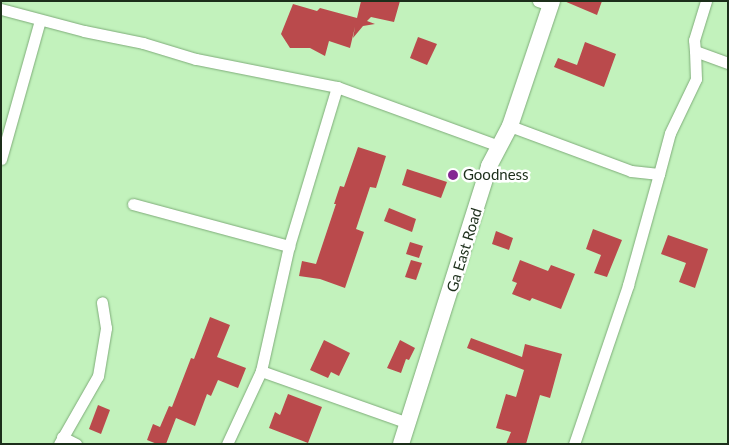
<!DOCTYPE html>
<style>
body{margin:0}
#map{position:relative;width:729px;height:445px;overflow:hidden;background:#c2f2bc;font-family:Lato,sans-serif}
div>[style]{position:absolute}
[style*='--x']{left:calc(var(--x)*1px);top:calc(var(--y)*1px);width:calc(var(--w)*1px);rotate:calc(var(--a)*1deg)}
.building>*{inset:0;background:#ba4a4c}
.roads{filter:drop-shadow(0 0 1px #7eac79) drop-shadow(0 0 1px #7eac79)}
.street>*{height:11px;margin:-5.5px;padding:0 5.5px;transform-origin:5.5px;border-radius:5.5px;background:#fff}
.secondary>*{height:16px;margin:-8px;padding:0 8px;transform-origin:8px;border-radius:8px;background:#fff}
.dots>*{width:14px;height:14px;translate:-50% -50%;box-sizing:border-box;border:2px solid #fff;border-radius:50%}
span{translate:-50% -50%;white-space:nowrap;text-align:center;line-height:1.15;-webkit-text-stroke:5px #fff;paint-order:stroke}
.poi-label{font-size:15px;color:#1c2e1a}
.left{translate:0 -50%;text-align:left}
.street-label{font-size:15px;color:#1c2e1a}
.frame{position:absolute;inset:0;border:2px solid #1c2e1a;pointer-events:none}
</style>
<div id="map">
<div class="building">
<div style="clip-path:polygon(361px 1px,400px 1px,394px 22px,371px 17px,367px 21px,375px 24px,363px 26px,353px 38px,355px 27px,350px 48px,329px 41px,325px 56px,310px 48px,290px 48px,281px 34px,293px 4px,317px 11px,320px 8px,357px 18px)"></div>
<div style="clip-path:polygon(564px 1px,602px 1px,597px 15px)"></div>
<div style="clip-path:polygon(418px 37px,437px 44px,427px 65px,410px 58px)"></div>
<div style="clip-path:polygon(585px 42px,616px 54px,604px 87px,554px 67px,558px 58px,577px 65px)"></div>
<div style="clip-path:polygon(358px 147px,386px 156px,376px 188px,370px 187px,356px 229px,364px 232px,345px 288px,320px 279px,299px 276px,302px 261px,316px 264px,336px 204px,334px 204px,340px 186px,344px 187px)"></div>
<div style="clip-path:polygon(407px 169px,447px 182px,441px 198px,402px 185px)"></div>
<div style="clip-path:polygon(389px 208px,416px 219px,412px 232px,384px 221px)"></div>
<div style="clip-path:polygon(593px 229px,622px 240px,607px 277px,594px 273px,601px 255px,586px 249px)"></div>
<div style="clip-path:polygon(496px 231px,513px 238px,509px 250px,492px 244px)"></div>
<div style="clip-path:polygon(668px 235px,708px 249px,695px 288px,679px 282px,686px 263px,661px 254px)"></div>
<div style="clip-path:polygon(410px 242px,423px 246px,419px 258px,406px 254px)"></div>
<div style="clip-path:polygon(411px 260px,422px 263px,416px 280px,405px 277px)"></div>
<div style="clip-path:polygon(520px 260px,548px 271px,551px 265px,575px 274px,561px 309px,532px 298px,530px 301px,512px 294px,517px 283px,512px 281px)"></div>
<div style="clip-path:polygon(210px 317px,230px 325px,217px 357px,246px 368px,238px 388px,218px 380px,211px 396px,207px 394px,195px 426px,176px 418px,166px 444px,157px 444px,147px 440px,153px 424px,160px 427px,169px 406px,172px 407px,191px 358px,194px 359px)"></div>
<div style="clip-path:polygon(471px 338px,522px 357px,525px 344px,562px 354px,550px 398px,540px 395px,526px 444px,506px 444px,511px 432px,496px 428px,506px 394px,516px 397px,524px 370px,467px 348px)"></div>
<div style="clip-path:polygon(324px 340px,350px 353px,339px 376px,331px 372px,328px 378px,310px 370px)"></div>
<div style="clip-path:polygon(400px 340px,415px 348px,409px 360px,406px 359px,401px 373px,387px 368px)"></div>
<div style="clip-path:polygon(288px 394px,322px 407px,308px 443px,269px 428px,275px 412px,280px 415px)"></div>
<div style="clip-path:polygon(98px 405px,110px 410px,101px 434px,89px 429px)"></div>
</div>
<div class="roads">
<div class="street">
<div style="--x:538;--y:1;--w:13;--a:18"></div>
<div style="--x:1;--y:9;--w:86;--a:14.8"></div>
<div style="--x:84;--y:31;--w:60;--a:11.5"></div>
<div style="--x:143;--y:43;--w:55;--a:16.8"></div>
<div style="--x:196;--y:59;--w:144;--a:11.2"></div>
<div style="--x:337;--y:87;--w:172;--a:20"></div>
<div style="--x:695;--y:51;--w:11;--a:-95"></div>
<div style="--x:694;--y:40;--w:41;--a:-72.9"></div>
<div style="--x:510;--y:126;--w:129;--a:20.4"></div>
<div style="--x:631;--y:171;--w:28;--a:6"></div>
<div style="--x:659;--y:174;--w:42;--a:-75"></div>
<div style="--x:670;--y:133;--w:60;--a:-64.3"></div>
<div style="--x:696;--y:79;--w:28;--a:-92"></div>
<div style="--x:695;--y:51;--w:35;--a:20"></div>
<div style="--x:1;--y:159;--w:144;--a:-74.3"></div>
<div style="--x:133;--y:204;--w:162;--a:15.1"></div>
<div style="--x:261;--y:371;--w:128;--a:-77.4"></div>
<div style="--x:289;--y:246;--w:166;--a:-73.2"></div>
<div style="--x:62;--y:437;--w:16;--a:27"></div>
<div style="--x:59;--y:444;--w:78;--a:-60.2"></div>
<div style="--x:98;--y:376;--w:49;--a:-80.5"></div>
<div style="--x:106;--y:328;--w:26;--a:-99"></div>
<div style="--x:227;--y:444;--w:81;--a:-65"></div>
<div style="--x:261;--y:371;--w:156;--a:19.5"></div>
<div style="--x:574;--y:444;--w:168;--a:-71.2"></div>
<div style="--x:628;--y:285;--w:115;--a:-74.4"></div>
</div>
<div class="secondary">
<div style="--x:401;--y:444;--w:292;--a:-72.4"></div>
<div style="--x:489;--y:166;--w:45;--a:-62.3"></div>
<div style="--x:510;--y:126;--w:132;--a:-71.4"></div>
</div>
</div>
<div class="dots">
<div style="left:453px;top:175px;background:#842792"></div>
</div>
<div class="poi-label">
<span class="left" style="left:463px;top:175px">Goodness</span>
</div>
<div class="street-label">
<span style="left:464px;top:250px;rotate:-73deg">Ga East Road</span>
</div>
<div class="frame"></div>
</div>
